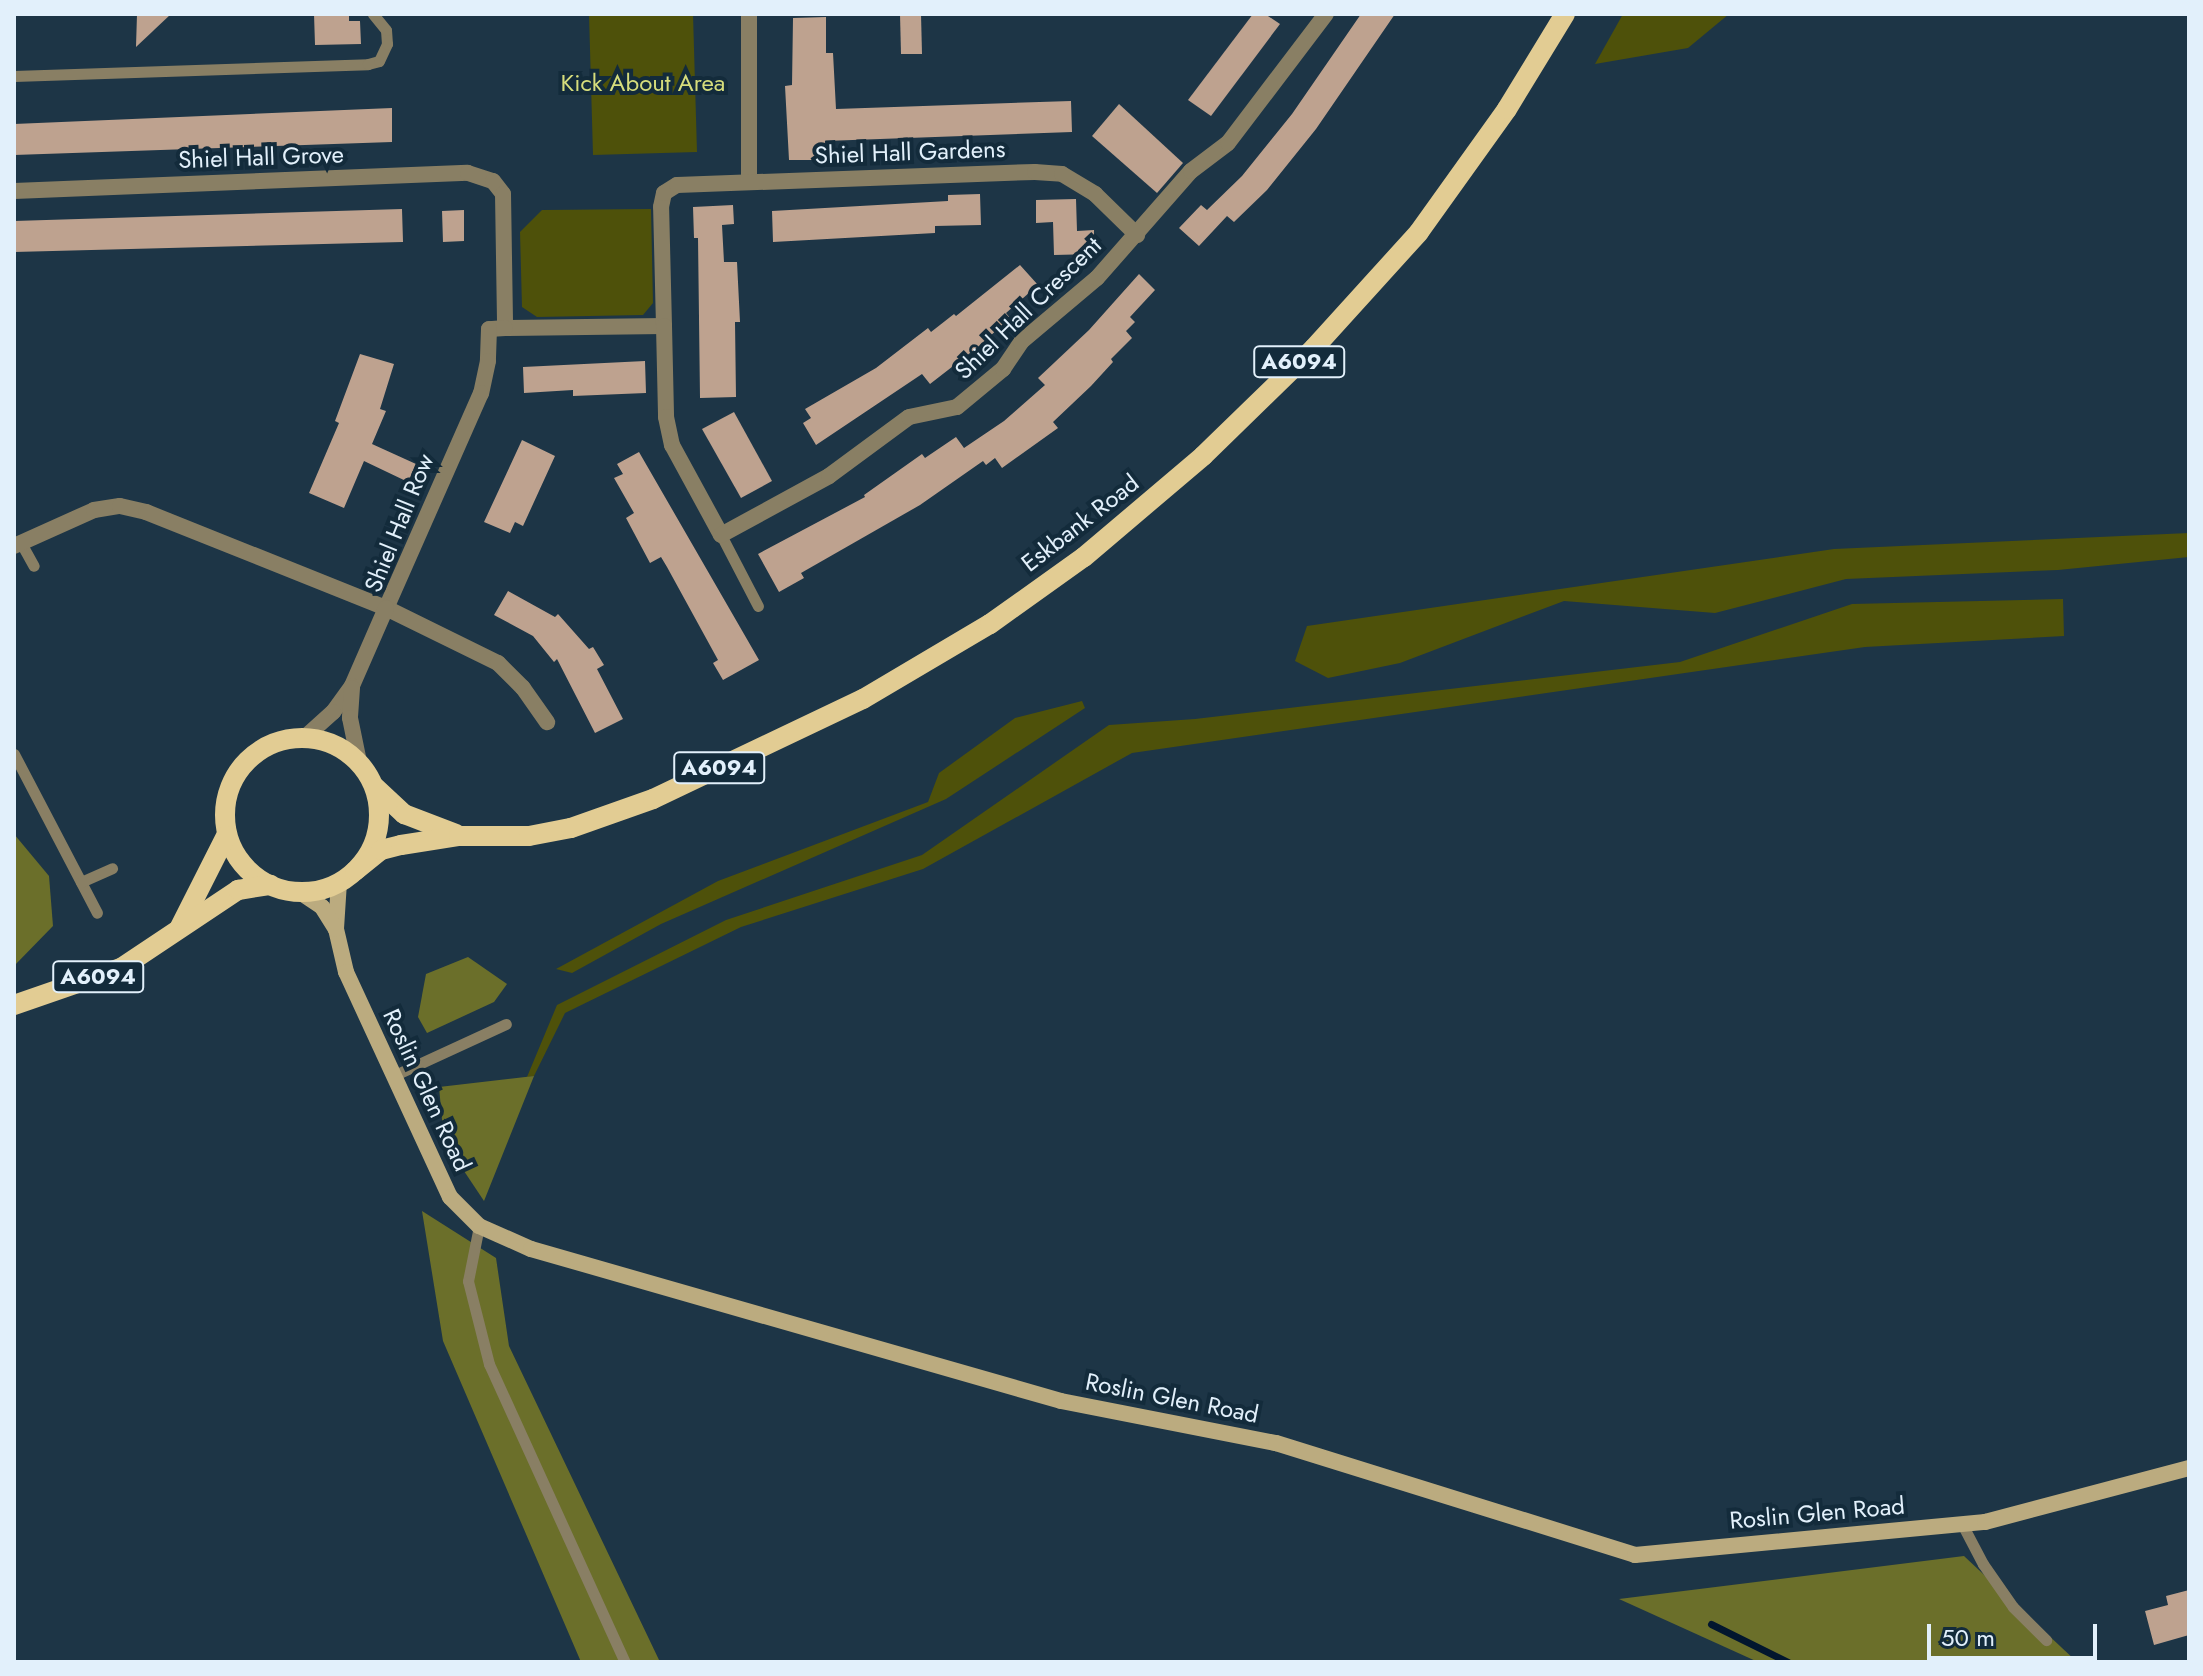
<!DOCTYPE html>
<style>
body{margin:0}
#map{position:relative;width:2203px;height:1676px;overflow:hidden;background:#1d3546;font-family:Jost,sans-serif}
div>[style]{position:absolute}
[style*='--x']{left:calc(var(--x)*1px);top:calc(var(--y)*1px);width:calc(var(--w)*1px);rotate:calc(var(--a)*1deg)}
.green>*{inset:0;background:#4e510a}
.forest>*{inset:0;background:#6b6f2a}
.stream>*{height:7px;margin:-3.5px;padding:0 3.5px;transform-origin:3.5px;border-radius:3.5px;background:#02162e}
.building>*{inset:0;background:#bea28f}
.service>*{height:11px;margin:-5.5px;padding:0 5.5px;transform-origin:5.5px;border-radius:5.5px;background:#897f64}
.minor>*{height:16px;margin:-8px;padding:0 8px;transform-origin:8px;border-radius:8px;background:#897f64}
.tertiary>*{height:16px;margin:-8px;padding:0 8px;transform-origin:8px;border-radius:8px;background:#897f64}
.secondary>*{height:16px;margin:-8px;padding:0 8px;transform-origin:8px;border-radius:8px;background:#bbab7f}
.primary>*{height:20px;margin:-10px;padding:0 10px;transform-origin:10px;border-radius:10px;background:#e2cc93}
.primary>.ring{margin:-10px;padding:0;box-sizing:content-box;background:none;border:20px solid #e2cc93;border-radius:50%}
span{translate:-50% -50%;white-space:nowrap;text-align:center;line-height:1.15;-webkit-text-stroke:8px #132b3b;paint-order:stroke}
.shield-label span{padding:2px 6px;background:#132b3b;border:2px solid;border-radius:6px;-webkit-text-stroke-width:0}
.shield-label{font-size:22px;color:#e2f0fb;font-weight:700}
.park-label{font-size:24px;color:#d6dd7c}
.street-label{font-size:24px;color:#e2f0fb}
.frame{position:absolute;inset:0;border:16px solid #e2f0fb;pointer-events:none}
.scale{position:absolute;left:1927px;top:1624px;width:170px;height:36px;box-sizing:border-box;border:4px solid #e2f0fb;border-top:0;padding-left:10px;font-size:24px;line-height:28px;white-space:nowrap;color:#e2f0fb;-webkit-text-stroke:6px #132b3b;paint-order:stroke}
</style>
<div id="map">
<div class="green">
<div style="clip-path:polygon(589px 14px,693px 14px,697px 152px,593px 155px)"></div>
<div style="clip-path:polygon(1623px 14px,1729px 14px,1688px 48px,1595px 64px)"></div>
<div style="clip-path:polygon(651px 209px,653px 303px,643px 315px,537px 317px,522px 307px,520px 232px,542px 210px)"></div>
<div style="clip-path:polygon(2189px 533px,2189px 557px,2058px 570px,1846px 579px,1715px 613px,1564px 601px,1400px 663px,1328px 678px,1295px 661px,1307px 626px,1834px 549px)"></div>
<div style="clip-path:polygon(2063px 599px,2064px 636px,1865px 647px,1132px 753px,923px 869px,741px 927px,565px 1013px,534px 1076px,527px 1077px,557px 1005px,726px 920px,922px 855px,1109px 725px,1195px 719px,1680px 662px,1852px 604px)"></div>
<div style="clip-path:polygon(1082px 701px,1085px 708px,946px 799px,661px 924px,572px 973px,556px 969px,718px 881px,928px 802px,939px 773px,1015px 718px)"></div>
</div>
<div class="forest">
<div style="clip-path:polygon(14px 834px,49px 876px,53px 926px,14px 966px)"></div>
<div style="clip-path:polygon(468px 957px,507px 984px,494px 1002px,427px 1033px,418px 1017px,426px 974px)"></div>
<div style="clip-path:polygon(534px 1076px,484px 1201px,444px 1141px,439px 1087px)"></div>
<div style="clip-path:polygon(422px 1211px,496px 1258px,509px 1346px,660px 1662px,581px 1662px,443px 1341px)"></div>
<div style="clip-path:polygon(1964px 1556px,2077px 1662px,1758px 1662px,1619px 1599px)"></div>
</div>
<div class="stream">
<div style="--x:1711;--y:1624;--w:86;--a:26.3"></div>
</div>
<div class="building">
<div style="clip-path:polygon(137px 14px,171px 14px,136px 47px)"></div>
<div style="clip-path:polygon(314px 14px,349px 14px,349px 21px,360px 21px,361px 44px,315px 45px)"></div>
<div style="clip-path:polygon(900px 14px,921px 14px,922px 54px,901px 54px)"></div>
<div style="clip-path:polygon(1253px 14px,1265px 14px,1280px 24px,1211px 116px,1188px 100px)"></div>
<div style="clip-path:polygon(1361px 14px,1395px 14px,1316px 129px,1267px 190px,1234px 222px,1227px 216px,1199px 246px,1179px 228px,1201px 205px,1207px 210px,1242px 176px,1292px 114px)"></div>
<div style="clip-path:polygon(826px 17px,826px 53px,833px 53px,836px 109px,1071px 101px,1072px 132px,825px 141px,826px 160px,789px 160px,785px 86px,792px 85px,793px 18px)"></div>
<div style="clip-path:polygon(1119px 104px,1183px 163px,1157px 193px,1092px 136px)"></div>
<div style="clip-path:polygon(392px 108px,392px 142px,14px 155px,14px 124px)"></div>
<div style="clip-path:polygon(980px 194px,981px 225px,935px 226px,935px 233px,773px 242px,772px 211px,948px 201px,948px 195px)"></div>
<div style="clip-path:polygon(1076px 199px,1077px 231px,1094px 230px,1094px 254px,1054px 255px,1053px 222px,1036px 223px,1036px 200px)"></div>
<div style="clip-path:polygon(733px 205px,734px 224px,722px 225px,724px 262px,737px 262px,740px 322px,735px 322px,736px 397px,700px 398px,698px 238px,694px 238px,693px 207px)"></div>
<div style="clip-path:polygon(402px 209px,403px 242px,14px 252px,14px 221px)"></div>
<div style="clip-path:polygon(464px 210px,464px 241px,443px 242px,442px 211px)"></div>
<div style="clip-path:polygon(1020px 265px,1038px 285px,1006px 313px,1010px 318px,979px 346px,930px 384px,922px 374px,816px 445px,803px 423px,811px 418px,805px 409px,876px 368px,928px 328px,931px 332px,954px 314px,956px 316px)"></div>
<div style="clip-path:polygon(1139px 274px,1155px 290px,1130px 317px,1135px 322px,1126px 331px,1132px 338px,1111px 359px,1113px 362px,1091px 386px,1053px 422px,1058px 428px,1002px 468px,995px 458px,986px 465px,983px 461px,920px 505px,801px 573px,804px 578px,779px 592px,758px 554px,865px 497px,864px 495px,922px 454px,925px 458px,956px 437px,964px 448px,1004px 421px,1045px 385px,1038px 378px,1089px 330px)"></div>
<div style="clip-path:polygon(360px 354px,394px 364px,380px 409px,386px 411px,372px 444px,416px 464px,408px 482px,364px 461px,344px 508px,309px 493px,339px 423px,335px 421px)"></div>
<div style="clip-path:polygon(645px 361px,646px 393px,573px 396px,573px 390px,524px 393px,523px 367px)"></div>
<div style="clip-path:polygon(734px 412px,772px 481px,741px 498px,702px 429px)"></div>
<div style="clip-path:polygon(522px 440px,555px 456px,523px 526px,515px 522px,510px 533px,484px 522px)"></div>
<div style="clip-path:polygon(639px 452px,759px 660px,723px 680px,713px 663px,718px 660px,667px 567px,661px 557px,650px 563px,626px 518px,634px 513px,614px 478px,623px 474px,617px 464px)"></div>
<div style="clip-path:polygon(508px 591px,555px 617px,558px 614px,589px 649px,593px 647px,604px 665px,597px 669px,623px 719px,595px 733px,557px 659px,554px 662px,533px 636px,494px 615px)"></div>
<div style="clip-path:polygon(2189px 1590px,2189px 1635px,2154px 1645px,2145px 1611px,2168px 1605px,2166px 1596px)"></div>
</div>
<div class="service">
<div style="--x:14;--y:76;--w:354;--a:-1.9"></div>
<div style="--x:368;--y:64;--w:11;--a:-15"></div>
<div style="--x:379;--y:61;--w:19;--a:-65"></div>
<div style="--x:387;--y:44;--w:14;--a:-94"></div>
<div style="--x:386;--y:30;--w:21;--a:-129"></div>
<div style="--x:721;--y:535;--w:80;--a:62.5"></div>
<div style="--x:21;--y:543;--w:26;--a:61"></div>
<div style="--x:14;--y:754;--w:179;--a:62.4"></div>
<div style="--x:81;--y:882;--w:34;--a:-24"></div>
<div style="--x:395;--y:1075;--w:122;--a:-24.7"></div>
<div style="--x:479;--y:1226;--w:56;--a:101.3"></div>
<div style="--x:468;--y:1281;--w:86;--a:75.8"></div>
<div style="--x:489;--y:1364;--w:328;--a:65.5"></div>
<div style="--x:1962;--y:1524;--w:45;--a:62.3"></div>
<div style="--x:1983;--y:1564;--w:52;--a:55.1"></div>
<div style="--x:2013;--y:1607;--w:47;--a:45"></div>
</div>
<div class="minor">
<div style="--x:749;--y:14;--w:168;--a:90"></div>
<div style="--x:14;--y:191;--w:454;--a:-2.3"></div>
<div style="--x:468;--y:173;--w:26;--a:18"></div>
<div style="--x:493;--y:181;--w:16;--a:52"></div>
<div style="--x:503;--y:194;--w:134;--a:89.1"></div>
<div style="--x:505;--y:328;--w:159;--a:-0.7"></div>
<div style="--x:664;--y:326;--w:119;--a:-91.4"></div>
<div style="--x:661;--y:207;--w:14;--a:-78"></div>
<div style="--x:664;--y:193;--w:15;--a:-32"></div>
<div style="--x:677;--y:185;--w:358;--a:-2.1"></div>
<div style="--x:1035;--y:172;--w:27;--a:4"></div>
<div style="--x:1062;--y:174;--w:39;--a:31"></div>
<div style="--x:1095;--y:194;--w:59;--a:44.3"></div>
<div style="--x:664;--y:326;--w:91;--a:88.7"></div>
<div style="--x:666;--y:417;--w:29;--a:78"></div>
<div style="--x:672;--y:445;--w:102;--a:61.4"></div>
<div style="--x:721;--y:535;--w:123;--a:-28.6"></div>
<div style="--x:829;--y:476;--w:99;--a:-36.4"></div>
<div style="--x:909;--y:417;--w:49;--a:-11.8"></div>
<div style="--x:957;--y:407;--w:60;--a:-39.6"></div>
<div style="--x:1003;--y:369;--w:32;--a:-56"></div>
<div style="--x:1021;--y:342;--w:99;--a:-40.1"></div>
<div style="--x:1097;--y:278;--w:142;--a:-48.7"></div>
<div style="--x:1191;--y:171;--w:46;--a:-37.1"></div>
<div style="--x:1228;--y:143;--w:162;--a:-52.8"></div>
<div style="--x:505;--y:328;--w:16;--a:176"></div>
<div style="--x:489;--y:329;--w:32;--a:92"></div>
<div style="--x:488;--y:361;--w:33;--a:102"></div>
<div style="--x:481;--y:393;--w:235;--a:113.8"></div>
<div style="--x:386;--y:608;--w:125;--a:26.2"></div>
<div style="--x:498;--y:663;--w:35;--a:45"></div>
<div style="--x:523;--y:688;--w:42;--a:54.8"></div>
</div>
<div class="tertiary">
<div style="--x:14;--y:546;--w:88;--a:-24.2"></div>
<div style="--x:94;--y:510;--w:26;--a:-9"></div>
<div style="--x:120;--y:506;--w:27;--a:13"></div>
<div style="--x:146;--y:512;--w:258;--a:21.8"></div>
<div style="--x:386;--y:608;--w:85;--a:113.6"></div>
<div style="--x:352;--y:686;--w:32;--a:126"></div>
<div style="--x:333;--y:712;--w:38;--a:138"></div>
<div style="--x:352;--y:688;--w:30;--a:94"></div>
<div style="--x:350;--y:718;--w:45;--a:78.4"></div>
</div>
<div class="secondary">
<div style="--x:339;--y:882;--w:47;--a:93.7"></div>
<div style="--x:336;--y:929;--w:44;--a:76.9"></div>
<div style="--x:346;--y:972;--w:248;--a:65.2"></div>
<div style="--x:450;--y:1197;--w:41;--a:45"></div>
<div style="--x:479;--y:1226;--w:57;--a:23.9"></div>
<div style="--x:531;--y:1249;--w:551;--a:16"></div>
<div style="--x:1061;--y:1401;--w:219;--a:11.1"></div>
<div style="--x:1276;--y:1443;--w:376;--a:17.3"></div>
<div style="--x:1635;--y:1555;--w:352;--a:-5.4"></div>
<div style="--x:1985;--y:1522;--w:211;--a:-14.8"></div>
<div style="--x:300;--y:892;--w:27;--a:34"></div>
<div style="--x:322;--y:907;--w:26;--a:58"></div>
</div>
<div class="primary">
<div class="ring" style="left:225px;top:738px;width:134px;height:134px"></div>
<div style="--x:375;--y:787;--w:40;--a:43"></div>
<div style="--x:404;--y:814;--w:56;--a:21"></div>
<div style="--x:355;--y:871;--w:33;--a:-39"></div>
<div style="--x:381;--y:850;--w:21;--a:-14"></div>
<div style="--x:401;--y:845;--w:59;--a:-8.8"></div>
<div style="--x:459;--y:836;--w:70;--a:0"></div>
<div style="--x:529;--y:836;--w:43;--a:-10.8"></div>
<div style="--x:571;--y:828;--w:87;--a:-19.5"></div>
<div style="--x:653;--y:799;--w:233;--a:-25.5"></div>
<div style="--x:863;--y:699;--w:147;--a:-30.6"></div>
<div style="--x:990;--y:624;--w:115;--a:-35.5"></div>
<div style="--x:1084;--y:557;--w:156;--a:-40.3"></div>
<div style="--x:1203;--y:456;--w:155;--a:-44.2"></div>
<div style="--x:1314;--y:348;--w:156;--a:-47.8"></div>
<div style="--x:1419;--y:232;--w:151;--a:-54.4"></div>
<div style="--x:1507;--y:109;--w:111;--a:-58.6"></div>
<div style="--x:180;--y:927;--w:102;--a:-63.2"></div>
<div style="--x:14;--y:1005;--w:113;--a:-19.1"></div>
<div style="--x:121;--y:968;--w:141;--a:-33.7"></div>
<div style="--x:238;--y:890;--w:33;--a:-9"></div>
</div>
<div class="shield-label">
<span style="left:1299px;top:362px">A6094</span>
<span style="left:719px;top:768px">A6094</span>
<span style="left:98px;top:977px">A6094</span>
</div>
<div class="park-label">
<span style="left:643px;top:83px">Kick About Area</span>
</div>
<div class="street-label">
<span style="left:910px;top:152px;rotate:-2deg">Shiel Hall Gardens</span>
<span style="left:261px;top:157px;rotate:-2deg">Shiel Hall Grove</span>
<span style="left:1028px;top:308px;rotate:-44deg">Shiel Hall Crescent</span>
<span style="left:399px;top:523px;rotate:-68deg">Shiel Hall Row</span>
<span style="left:1080px;top:523px;rotate:-38deg">Eskbank Road</span>
<span style="left:427px;top:1090px;rotate:65deg">Roslin Glen Road</span>
<span style="left:1172px;top:1398px;rotate:11deg">Roslin Glen Road</span>
<span style="left:1817px;top:1513px;rotate:-5deg">Roslin Glen Road</span>
</div>
<div class="frame"></div>
<div class="scale">50 m</div>
</div>
